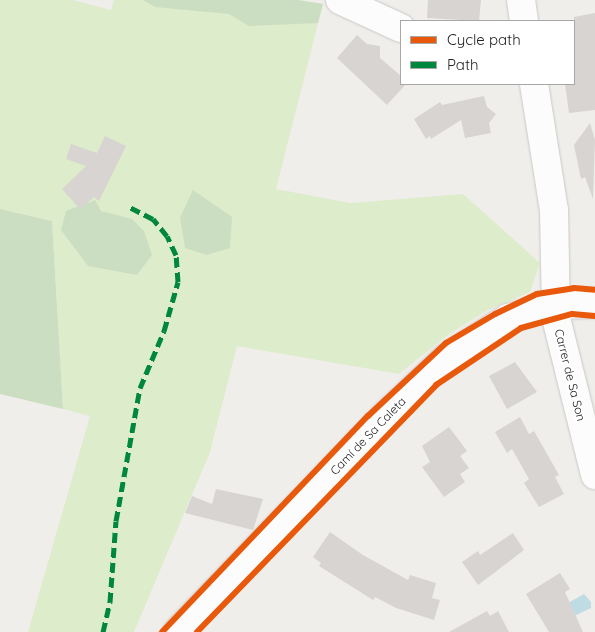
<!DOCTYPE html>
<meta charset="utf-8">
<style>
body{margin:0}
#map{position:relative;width:595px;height:632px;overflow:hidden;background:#f0eeeb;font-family:Quicksand,sans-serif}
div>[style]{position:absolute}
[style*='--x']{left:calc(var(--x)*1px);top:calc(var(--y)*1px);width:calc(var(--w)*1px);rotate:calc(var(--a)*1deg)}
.grass>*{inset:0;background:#ddeccb}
.forest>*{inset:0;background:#cbdec1}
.water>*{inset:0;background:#bfdbe3}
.building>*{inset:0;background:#d7d4d2}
.roads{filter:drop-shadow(0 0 1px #c9c8c7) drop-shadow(0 0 1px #c9c8c7)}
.minor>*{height:28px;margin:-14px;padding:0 14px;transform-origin:14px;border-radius:14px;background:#fdfcfc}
.quiet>*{height:5px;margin-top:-2.5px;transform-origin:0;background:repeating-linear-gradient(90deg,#00873e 0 10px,transparent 0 15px)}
.cycleway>*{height:6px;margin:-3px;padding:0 3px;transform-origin:3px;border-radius:3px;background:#e8590c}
span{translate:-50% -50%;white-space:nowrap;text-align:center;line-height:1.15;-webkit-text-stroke:4.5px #fff;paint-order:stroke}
.street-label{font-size:12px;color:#222}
.legend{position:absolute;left:400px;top:20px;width:175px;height:65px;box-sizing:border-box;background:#fff;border:1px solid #a7a7a7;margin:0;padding:6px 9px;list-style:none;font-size:15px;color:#222}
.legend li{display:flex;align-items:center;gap:10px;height:25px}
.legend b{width:25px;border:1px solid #a7a7a7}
</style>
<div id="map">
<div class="grass">
<div style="clip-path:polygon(0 0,73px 0,111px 10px,114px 0,298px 0,323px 4px,276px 189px,351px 203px,463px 194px,540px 263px,530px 292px,488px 310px,449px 334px,399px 374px,237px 346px,210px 452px,134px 632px,28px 632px,90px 416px,63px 409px,52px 221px,0 209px)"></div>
</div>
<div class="forest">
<div style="clip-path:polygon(143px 0,298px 0,323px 4px,318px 23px,249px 26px,229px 14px,155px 7px)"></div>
<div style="clip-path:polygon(193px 190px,232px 217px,230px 248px,207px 255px,185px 248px,180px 218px)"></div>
<div style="clip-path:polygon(95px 200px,101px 211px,132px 219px,144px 231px,152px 255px,137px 275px,88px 266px,61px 230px,66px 211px)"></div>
<div style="clip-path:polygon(0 209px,52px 221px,63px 409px,0 394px)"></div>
</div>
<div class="water">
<div style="clip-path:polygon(584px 594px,591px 602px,591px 608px,572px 617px,566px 604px)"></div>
</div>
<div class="building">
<div style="clip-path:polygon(428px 0,481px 0,479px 21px,427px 18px)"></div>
<div style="clip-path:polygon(595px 13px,595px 110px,569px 113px,565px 84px,574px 84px,574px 17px)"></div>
<div style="clip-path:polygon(357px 35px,367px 44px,380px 46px,380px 58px,401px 76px,401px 84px,406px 84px,387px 105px,337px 58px)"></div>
<div style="clip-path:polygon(484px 96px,487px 107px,496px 114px,489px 123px,491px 133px,465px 138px,461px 120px,431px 139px,430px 136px,426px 139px,414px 119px,440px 102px,442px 105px)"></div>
<div style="clip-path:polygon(590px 123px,595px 140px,593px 199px,585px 177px,581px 179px,574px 145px)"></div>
<div style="clip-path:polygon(105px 136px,126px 146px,99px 201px,94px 197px,80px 209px,62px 189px,86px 166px,66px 159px,71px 144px,97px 153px)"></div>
<div style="clip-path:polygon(515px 362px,537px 392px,507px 409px,489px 376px)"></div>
<div style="clip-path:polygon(520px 417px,529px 434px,534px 431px,559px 475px,555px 477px,564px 494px,539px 507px,524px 483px,529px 479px,512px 449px,507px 453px,495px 432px)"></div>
<div style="clip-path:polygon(449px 427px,467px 451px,460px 456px,469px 468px,460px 474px,465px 482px,444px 497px,422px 467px,430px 462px,422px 446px)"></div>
<div style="clip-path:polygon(216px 489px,263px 499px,253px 530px,185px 513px,192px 496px,212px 504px)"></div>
<div style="clip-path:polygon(330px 532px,363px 555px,408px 580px,410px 575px,436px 583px,432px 598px,440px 600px,434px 620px,396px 608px,375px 597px,373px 600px,319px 566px,321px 563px,313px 557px)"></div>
<div style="clip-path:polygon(513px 533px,524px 550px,478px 585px,462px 562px,478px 551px,480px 555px)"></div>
<div style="clip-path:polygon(560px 573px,570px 589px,565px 592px,583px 632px,549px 632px,526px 594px)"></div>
<div style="clip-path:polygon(487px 611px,490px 616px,498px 611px,509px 632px,449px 632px)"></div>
</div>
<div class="roads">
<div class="minor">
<div style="--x:340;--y:0;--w:67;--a:24.7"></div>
<div style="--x:521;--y:0;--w:21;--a:82"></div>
<div style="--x:534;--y:84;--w:128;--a:81"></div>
<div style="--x:554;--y:210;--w:108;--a:88.9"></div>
<div style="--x:556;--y:318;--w:162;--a:76"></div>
<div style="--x:177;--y:632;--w:296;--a:-46.1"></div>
<div style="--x:382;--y:419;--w:88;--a:-43.6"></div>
<div style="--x:446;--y:358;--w:74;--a:-32.8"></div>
<div style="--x:508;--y:318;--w:49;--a:-15.5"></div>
<div style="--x:555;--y:305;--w:40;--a:-1.4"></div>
</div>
</div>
<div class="quiet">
<div style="--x:103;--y:632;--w:31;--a:-77"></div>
<div style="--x:110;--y:602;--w:81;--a:-85.8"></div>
<div style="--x:116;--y:521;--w:135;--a:-79.8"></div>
<div style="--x:140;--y:388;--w:62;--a:-67.2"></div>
<div style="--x:164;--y:331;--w:51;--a:-74.1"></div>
<div style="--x:178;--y:282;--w:27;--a:-94"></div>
<div style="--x:176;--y:255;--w:21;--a:-115"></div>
<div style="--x:167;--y:236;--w:22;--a:-129"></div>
<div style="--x:153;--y:219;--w:28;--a:-153"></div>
</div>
<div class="cycleway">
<div style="--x:162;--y:632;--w:298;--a:-46.4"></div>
<div style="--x:368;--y:416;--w:107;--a:-43.1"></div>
<div style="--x:446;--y:343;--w:57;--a:-30.6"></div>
<div style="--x:495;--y:314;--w:47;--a:-25.5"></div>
<div style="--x:537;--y:294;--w:37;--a:-9"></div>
<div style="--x:574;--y:288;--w:21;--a:5"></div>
<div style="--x:197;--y:632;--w:344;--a:-45.9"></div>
<div style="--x:436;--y:385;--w:102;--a:-33.8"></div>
<div style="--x:521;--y:328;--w:53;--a:-15.4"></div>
<div style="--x:572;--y:314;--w:23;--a:5"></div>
</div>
<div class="street-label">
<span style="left:570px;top:375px;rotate:76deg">Carrer de Sa Son</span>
<span style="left:368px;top:436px;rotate:-46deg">Camí de Sa Caleta</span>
</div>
<ul class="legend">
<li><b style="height:6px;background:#e8590c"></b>Cycle path</li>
<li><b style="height:6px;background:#00873e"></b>Path</li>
</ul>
</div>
